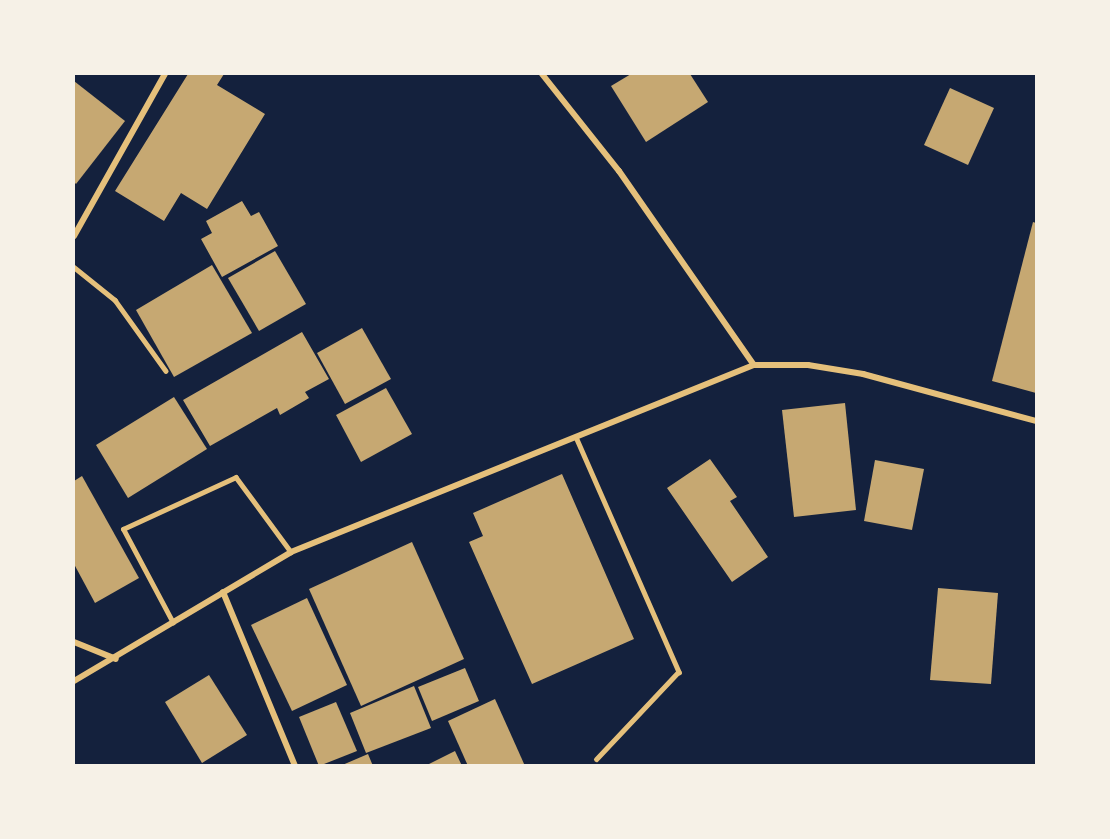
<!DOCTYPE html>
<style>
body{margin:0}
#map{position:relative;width:1110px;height:839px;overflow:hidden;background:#14213d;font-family:"DM Sans",sans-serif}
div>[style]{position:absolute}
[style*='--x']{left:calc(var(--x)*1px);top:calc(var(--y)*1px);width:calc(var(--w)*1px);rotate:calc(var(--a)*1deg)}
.building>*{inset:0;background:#c6a872}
.service>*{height:4.5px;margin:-2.25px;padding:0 2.25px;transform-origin:2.25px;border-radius:2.25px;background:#e5c07b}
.minor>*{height:6px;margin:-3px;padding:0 3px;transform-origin:3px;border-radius:3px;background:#e5c07b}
span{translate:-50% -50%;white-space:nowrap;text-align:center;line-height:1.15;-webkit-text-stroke:4.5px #f6f1e7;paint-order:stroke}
.frame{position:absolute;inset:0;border:75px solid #f6f1e7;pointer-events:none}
</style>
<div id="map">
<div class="building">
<div style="clip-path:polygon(188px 74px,224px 74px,217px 85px,265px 114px,207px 209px,181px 193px,164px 221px,115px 191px)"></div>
<div style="clip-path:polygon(631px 74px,690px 74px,708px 102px,646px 142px,611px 86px)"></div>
<div style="clip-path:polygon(74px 81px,125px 121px,76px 184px,74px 182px)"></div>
<div style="clip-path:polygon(950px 88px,994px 108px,968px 165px,924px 145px)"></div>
<div style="clip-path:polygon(242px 201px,251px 216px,259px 212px,278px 246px,222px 277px,201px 239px,212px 233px,206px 221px)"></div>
<div style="clip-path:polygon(1033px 222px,1036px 223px,1036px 393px,992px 381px)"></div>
<div style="clip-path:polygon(275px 251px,306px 304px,259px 331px,228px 278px)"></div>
<div style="clip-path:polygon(212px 265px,252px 333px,174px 377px,136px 310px)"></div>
<div style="clip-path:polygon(362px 328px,391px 379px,345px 404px,317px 353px)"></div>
<div style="clip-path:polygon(302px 332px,329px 379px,305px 392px,309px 398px,304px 401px,280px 415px,277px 408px,210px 446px,183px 400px)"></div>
<div style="clip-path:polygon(386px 388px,412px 434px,361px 462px,336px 415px)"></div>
<div style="clip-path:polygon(174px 397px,207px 449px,128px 498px,96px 445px)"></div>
<div style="clip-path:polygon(845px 403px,856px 510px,794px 517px,782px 410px)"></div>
<div style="clip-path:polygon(710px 459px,737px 497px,730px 501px,768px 557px,732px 582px,667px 488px)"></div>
<div style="clip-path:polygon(875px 460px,924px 469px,912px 530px,864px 521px)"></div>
<div style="clip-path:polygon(562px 474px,634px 639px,532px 684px,469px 542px,483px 536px,473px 513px)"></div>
<div style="clip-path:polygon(82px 476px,139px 578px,95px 603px,74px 564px,74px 481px)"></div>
<div style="clip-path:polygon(412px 542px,464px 659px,361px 706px,309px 589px)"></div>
<div style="clip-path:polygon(938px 588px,998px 593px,991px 684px,930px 680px)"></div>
<div style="clip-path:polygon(307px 598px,347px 685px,292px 711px,251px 625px)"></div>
<div style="clip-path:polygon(465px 668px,479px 701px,432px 721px,418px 687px)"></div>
<div style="clip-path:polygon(209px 675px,247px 735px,202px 763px,165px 702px)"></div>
<div style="clip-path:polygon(414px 686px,431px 728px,366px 753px,350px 713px)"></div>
<div style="clip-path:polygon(495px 699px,525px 766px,468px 766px,448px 721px)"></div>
<div style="clip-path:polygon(336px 702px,357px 751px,319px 766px,299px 717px)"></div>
<div style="clip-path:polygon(455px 751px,462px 766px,425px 766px)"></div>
<div style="clip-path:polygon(368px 754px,373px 766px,340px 766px)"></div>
</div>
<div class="service">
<div style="--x:74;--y:267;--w:53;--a:38.8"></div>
<div style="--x:115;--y:300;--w:87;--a:54.3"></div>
<div style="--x:576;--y:437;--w:257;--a:66.3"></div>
<div style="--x:679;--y:672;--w:120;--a:133.3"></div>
<div style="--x:173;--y:623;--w:106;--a:-118"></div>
<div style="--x:123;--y:529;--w:124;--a:-24.7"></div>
<div style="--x:236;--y:477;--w:93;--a:53.7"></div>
</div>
<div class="minor">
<div style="--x:542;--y:74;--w:124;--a:51.6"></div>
<div style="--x:619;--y:171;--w:236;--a:55.2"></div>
<div style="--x:74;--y:236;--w:186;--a:-60.7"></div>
<div style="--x:223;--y:592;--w:188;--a:67.5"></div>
<div style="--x:74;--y:642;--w:45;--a:22"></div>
<div style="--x:74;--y:681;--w:252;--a:-30.7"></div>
<div style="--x:291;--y:552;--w:499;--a:-22"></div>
<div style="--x:754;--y:365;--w:54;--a:0"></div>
<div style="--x:808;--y:365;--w:56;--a:9.3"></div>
<div style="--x:863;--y:374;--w:179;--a:15.2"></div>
</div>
<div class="frame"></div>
</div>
